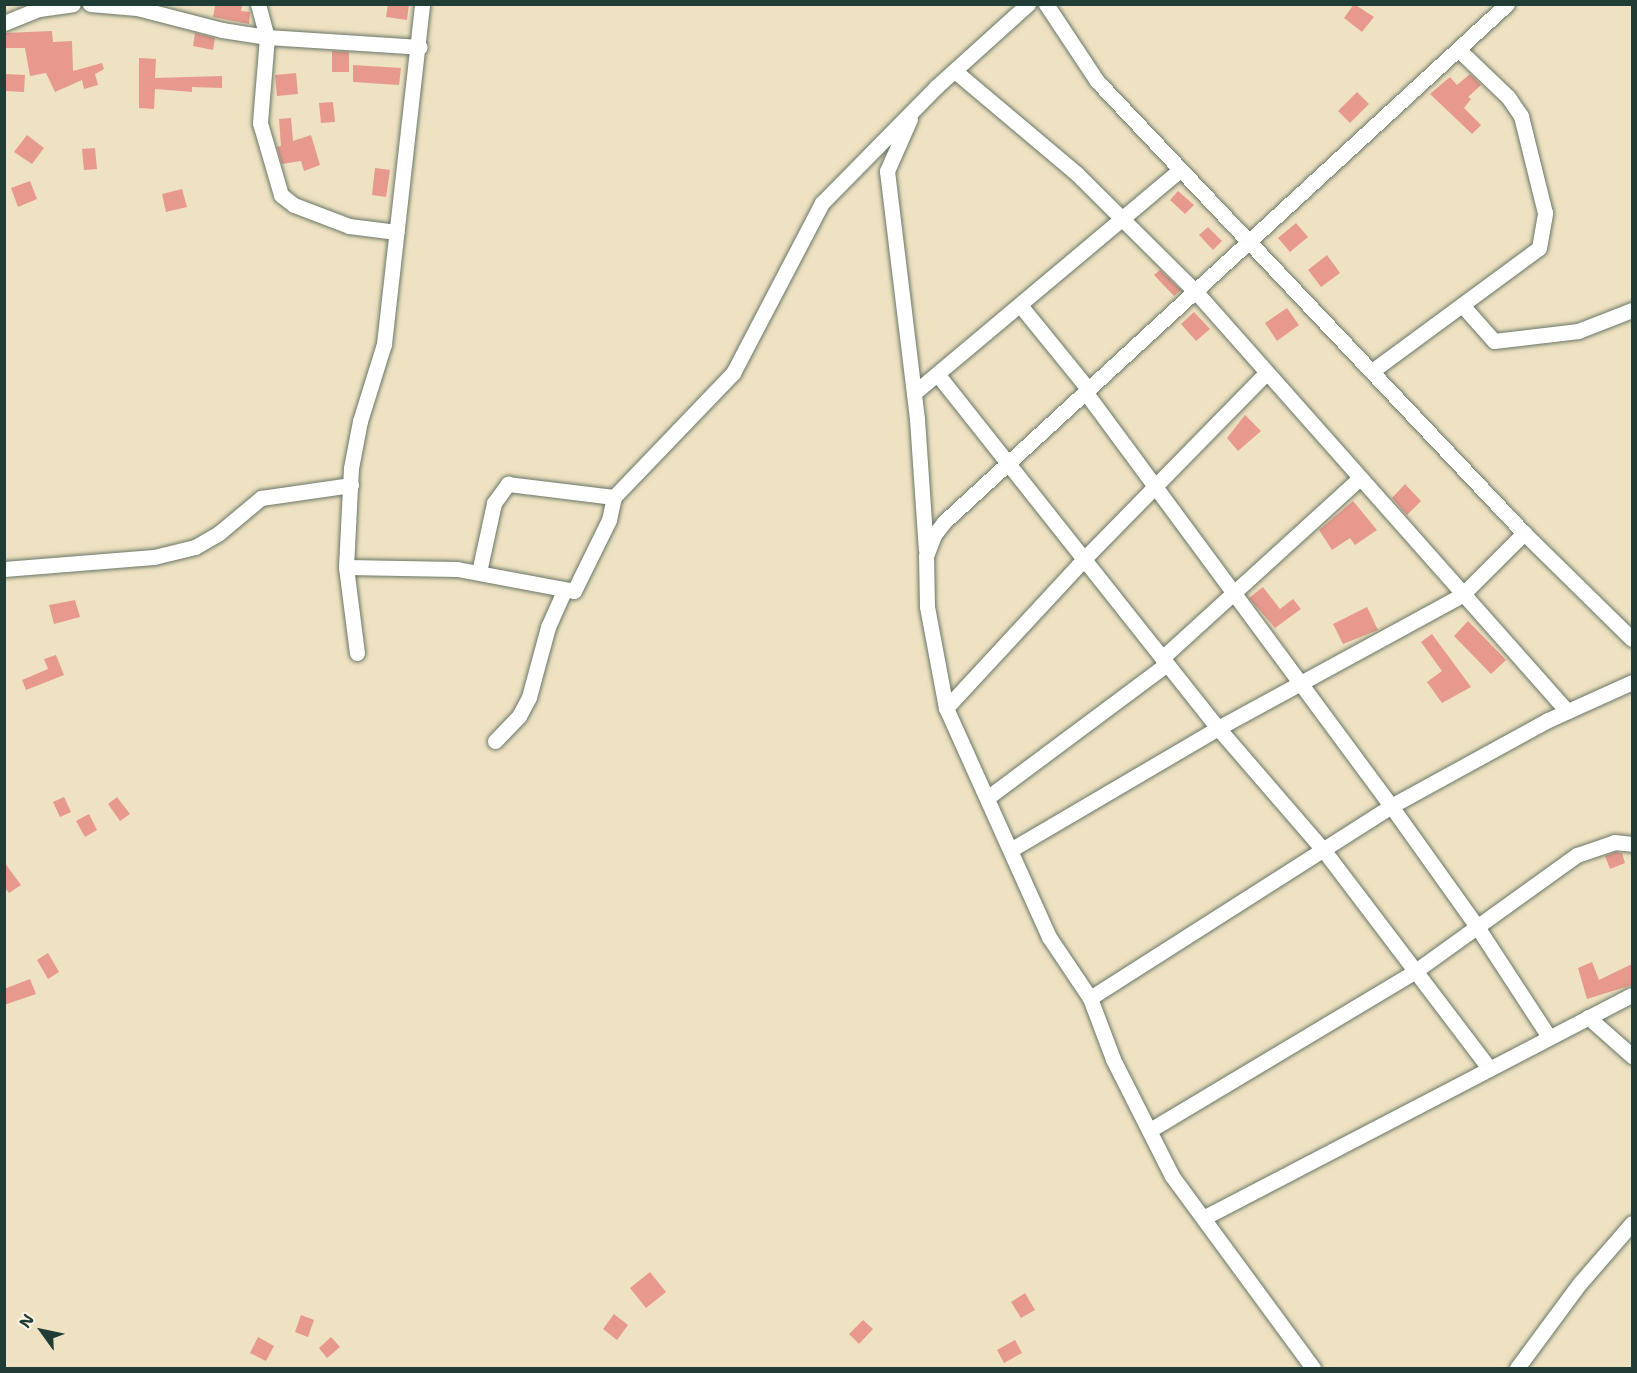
<!DOCTYPE html>
<style>
body{margin:0}
#map{position:relative;width:1637px;height:1373px;overflow:hidden;background:#efe2c2;font-family:"Shantell Sans",sans-serif}
div>[style]{position:absolute}
[style*='--x']{left:calc(var(--x)*1px);top:calc(var(--y)*1px);width:calc(var(--w)*1px);rotate:calc(var(--a)*1deg)}
.building>*{inset:0;background:#e7998d}
.roads{filter:drop-shadow(0 0 2px #687766) drop-shadow(0 0 2px #687766)}
.minor>*{height:15px;margin:-7.5px;padding:0 7.5px;transform-origin:7.5px;border-radius:7.5px;background:#fff}
span{translate:-50% -50%;white-space:nowrap;text-align:center;line-height:1.15;-webkit-text-stroke:6px #fcf5e5;paint-order:stroke}
.frame{position:absolute;inset:0;border:6px solid #1f3d34;pointer-events:none}
.north{position:absolute;left:12px;top:1301px;width:60px;height:60px;-webkit-text-stroke:4px #fcf5e5;paint-order:stroke;rotate:303deg;font-size:16px;font-weight:700;line-height:24px;text-align:center;color:#1f3d34}
.north::after{content:'';display:block;margin:auto;width:21px;height:27px;background:#1f3d34;clip-path:polygon(50% 0,100% 100%,50% 72%,0 100%)}
</style>
<div id="map">
<div class="building">
<div style="clip-path:polygon(223px 4px,242px 6px,241px 11px,250px 12px,249px 24px,213px 17px,215px 6px)"></div>
<div style="clip-path:polygon(388px 4px,409px 4px,407px 20px,386px 17px)"></div>
<div style="clip-path:polygon(1354px 4px,1374px 17px,1362px 32px,1344px 18px)"></div>
<div style="clip-path:polygon(52px 31px,53px 42px,72px 41px,73px 71px,102px 63px,104px 69px,95px 74px,98px 85px,84px 89px,82px 80px,55px 92px,46px 73px,30px 76px,25px 48px,4px 48px,4px 33px)"></div>
<div style="clip-path:polygon(195px 33px,215px 38px,213px 50px,193px 46px)"></div>
<div style="clip-path:polygon(332px 51px,349px 52px,349px 72px,332px 72px)"></div>
<div style="clip-path:polygon(139px 58px,156px 59px,155px 78px,222px 76px,222px 88px,192px 87px,192px 92px,155px 89px,154px 109px,139px 108px)"></div>
<div style="clip-path:polygon(353px 65px,401px 68px,399px 85px,353px 82px)"></div>
<div style="clip-path:polygon(296px 73px,298px 94px,277px 96px,275px 75px)"></div>
<div style="clip-path:polygon(5px 74px,25px 75px,24px 92px,5px 91px)"></div>
<div style="clip-path:polygon(1470px 74px,1481px 85px,1468px 97px,1471px 99px,1464px 108px,1481px 125px,1472px 134px,1430px 94px,1450px 77px,1457px 85px)"></div>
<div style="clip-path:polygon(1357px 92px,1369px 104px,1350px 123px,1338px 111px)"></div>
<div style="clip-path:polygon(333px 102px,335px 122px,321px 123px,319px 103px)"></div>
<div style="clip-path:polygon(291px 118px,293px 141px,311px 135px,320px 165px,304px 171px,301px 161px,282px 164px,277px 147px,281px 146px,279px 119px)"></div>
<div style="clip-path:polygon(27px 135px,44px 148px,32px 164px,14px 152px)"></div>
<div style="clip-path:polygon(95px 148px,97px 169px,84px 170px,82px 149px)"></div>
<div style="clip-path:polygon(375px 168px,390px 170px,386px 197px,372px 195px)"></div>
<div style="clip-path:polygon(30px 181px,37px 199px,18px 207px,11px 188px)"></div>
<div style="clip-path:polygon(182px 189px,187px 207px,166px 212px,162px 194px)"></div>
<div style="clip-path:polygon(1178px 191px,1194px 205px,1185px 214px,1170px 200px)"></div>
<div style="clip-path:polygon(1296px 223px,1308px 237px,1290px 252px,1278px 238px)"></div>
<div style="clip-path:polygon(1208px 227px,1222px 241px,1213px 250px,1199px 235px)"></div>
<div style="clip-path:polygon(1327px 255px,1340px 273px,1321px 287px,1308px 270px)"></div>
<div style="clip-path:polygon(1160px 270px,1181px 290px,1174px 296px,1154px 275px)"></div>
<div style="clip-path:polygon(1287px 308px,1299px 325px,1277px 341px,1265px 323px)"></div>
<div style="clip-path:polygon(1194px 312px,1210px 329px,1196px 341px,1181px 324px)"></div>
<div style="clip-path:polygon(1245px 415px,1261px 431px,1238px 451px,1227px 438px)"></div>
<div style="clip-path:polygon(1405px 484px,1421px 501px,1407px 515px,1392px 498px)"></div>
<div style="clip-path:polygon(1353px 501px,1377px 530px,1355px 545px,1350px 538px,1332px 550px,1319px 530px)"></div>
<div style="clip-path:polygon(1263px 587px,1280px 609px,1293px 599px,1301px 609px,1275px 628px,1249px 598px)"></div>
<div style="clip-path:polygon(75px 600px,80px 617px,54px 624px,49px 605px)"></div>
<div style="clip-path:polygon(1367px 607px,1378px 630px,1343px 644px,1333px 624px)"></div>
<div style="clip-path:polygon(1468px 621px,1506px 660px,1491px 674px,1454px 636px)"></div>
<div style="clip-path:polygon(1432px 634px,1471px 687px,1442px 703px,1427px 682px,1442px 671px,1421px 642px)"></div>
<div style="clip-path:polygon(56px 655px,64px 675px,26px 690px,22px 680px,48px 669px,44px 659px)"></div>
<div style="clip-path:polygon(64px 797px,71px 812px,60px 817px,53px 802px)"></div>
<div style="clip-path:polygon(117px 797px,130px 814px,120px 821px,108px 804px)"></div>
<div style="clip-path:polygon(89px 814px,97px 830px,85px 837px,76px 821px)"></div>
<div style="clip-path:polygon(1615px 852px,1622px 853px,1625px 863px,1610px 869px,1605px 856px)"></div>
<div style="clip-path:polygon(4px 862px,21px 885px,9px 893px,4px 887px)"></div>
<div style="clip-path:polygon(48px 953px,59px 972px,48px 979px,37px 960px)"></div>
<div style="clip-path:polygon(1592px 962px,1599px 980px,1632px 964px,1632px 985px,1587px 999px,1578px 968px)"></div>
<div style="clip-path:polygon(30px 979px,36px 994px,4px 1005px,4px 989px)"></div>
<div style="clip-path:polygon(650px 1272px,666px 1292px,646px 1308px,630px 1288px)"></div>
<div style="clip-path:polygon(1025px 1293px,1035px 1310px,1021px 1318px,1011px 1302px)"></div>
<div style="clip-path:polygon(614px 1314px,628px 1325px,617px 1340px,603px 1329px)"></div>
<div style="clip-path:polygon(301px 1315px,314px 1320px,308px 1337px,295px 1332px)"></div>
<div style="clip-path:polygon(863px 1320px,873px 1329px,859px 1344px,849px 1334px)"></div>
<div style="clip-path:polygon(258px 1337px,274px 1346px,266px 1361px,250px 1353px)"></div>
<div style="clip-path:polygon(331px 1337px,340px 1347px,327px 1358px,319px 1348px)"></div>
<div style="clip-path:polygon(1015px 1340px,1022px 1353px,1004px 1363px,997px 1350px)"></div>
</div>
<div class="roads">
<div class="minor">
<div style="--x:90;--y:4;--w:47;--a:4.9"></div>
<div style="--x:137;--y:8;--w:88;--a:14.5"></div>
<div style="--x:222;--y:30;--w:46;--a:8.8"></div>
<div style="--x:267;--y:37;--w:153;--a:3.7"></div>
<div style="--x:258;--y:4;--w:34;--a:75"></div>
<div style="--x:267;--y:37;--w:86;--a:94.7"></div>
<div style="--x:260;--y:123;--w:75;--a:73.7"></div>
<div style="--x:281;--y:195;--w:16;--a:38"></div>
<div style="--x:294;--y:205;--w:59;--a:20.9"></div>
<div style="--x:349;--y:226;--w:48;--a:7.1"></div>
<div style="--x:1046;--y:4;--w:92;--a:56.5"></div>
<div style="--x:1097;--y:81;--w:622;--a:46.63"></div>
<div style="--x:1524;--y:533;--w:151;--a:44.5"></div>
<div style="--x:4;--y:23;--w:38;--a:-22"></div>
<div style="--x:39;--y:9;--w:34;--a:-8"></div>
<div style="--x:956;--y:72;--w:158;--a:40.1"></div>
<div style="--x:1077;--y:174;--w:168;--a:44.8"></div>
<div style="--x:1196;--y:292;--w:560;--a:48.48"></div>
<div style="--x:910;--y:119;--w:57;--a:113.9"></div>
<div style="--x:887;--y:171;--w:250;--a:83.1"></div>
<div style="--x:917;--y:419;--w:131;--a:86.1"></div>
<div style="--x:1020;--y:305;--w:109;--a:50.9"></div>
<div style="--x:1462;--y:305;--w:48;--a:48.4"></div>
<div style="--x:1494;--y:341;--w:85;--a:-6.8"></div>
<div style="--x:1578;--y:331;--w:58;--a:-21.3"></div>
<div style="--x:1372;--y:371;--w:207;--a:-36.4"></div>
<div style="--x:1539;--y:248;--w:36;--a:-80"></div>
<div style="--x:1545;--y:213;--w:100;--a:-103.9"></div>
<div style="--x:1521;--y:116;--w:23;--a:-124"></div>
<div style="--x:1508;--y:97;--w:69;--a:-136.2"></div>
<div style="--x:938;--y:375;--w:451;--a:51.6"></div>
<div style="--x:1218;--y:728;--w:164;--a:49.2"></div>
<div style="--x:1325;--y:852;--w:271;--a:52.8"></div>
<div style="--x:914;--y:393;--w:347;--a:-40"></div>
<div style="--x:1086;--y:393;--w:513;--a:53.55"></div>
<div style="--x:1391;--y:806;--w:146;--a:54.5"></div>
<div style="--x:1476;--y:925;--w:134;--a:56.9"></div>
<div style="--x:346;--y:567;--w:111;--a:1"></div>
<div style="--x:457;--y:569;--w:119;--a:10.6"></div>
<div style="--x:574;--y:591;--w:79;--a:-63.8"></div>
<div style="--x:609;--y:520;--w:24;--a:-78"></div>
<div style="--x:614;--y:497;--w:172;--a:-46.2"></div>
<div style="--x:733;--y:373;--w:192;--a:-62.4"></div>
<div style="--x:822;--y:203;--w:163;--a:-45.5"></div>
<div style="--x:936;--y:87;--w:124;--a:-42.1"></div>
<div style="--x:4;--y:569;--w:150;--a:-4.6"></div>
<div style="--x:154;--y:557;--w:42;--a:-13.7"></div>
<div style="--x:195;--y:547;--w:28;--a:-30"></div>
<div style="--x:219;--y:533;--w:55;--a:-39.8"></div>
<div style="--x:261;--y:498;--w:91;--a:-8.2"></div>
<div style="--x:479;--y:572;--w:71;--a:-77.7"></div>
<div style="--x:494;--y:503;--w:24;--a:-54"></div>
<div style="--x:508;--y:484;--w:107;--a:7"></div>
<div style="--x:357;--y:653;--w:87;--a:-97.3"></div>
<div style="--x:346;--y:567;--w:99;--a:-87.1"></div>
<div style="--x:351;--y:468;--w:48;--a:-79.2"></div>
<div style="--x:360;--y:421;--w:81;--a:-72.7"></div>
<div style="--x:384;--y:344;--w:342;--a:-83.6"></div>
<div style="--x:1162;--y:658;--w:266;--a:-42.3"></div>
<div style="--x:946;--y:708;--w:203;--a:-47.2"></div>
<div style="--x:1084;--y:559;--w:259;--a:-45.6"></div>
<div style="--x:495;--y:741;--w:35;--a:-46"></div>
<div style="--x:519;--y:716;--w:21;--a:-62"></div>
<div style="--x:529;--y:697;--w:73;--a:-74.8"></div>
<div style="--x:548;--y:627;--w:39;--a:-66"></div>
<div style="--x:987;--y:798;--w:224;--a:-36.7"></div>
<div style="--x:1012;--y:849;--w:239;--a:-30.4"></div>
<div style="--x:1218;--y:728;--w:278;--a:-28.6"></div>
<div style="--x:1462;--y:595;--w:88;--a:-45"></div>
<div style="--x:1090;--y:998;--w:357;--a:-32.5"></div>
<div style="--x:1391;--y:806;--w:179;--a:-28.7"></div>
<div style="--x:1548;--y:720;--w:92;--a:-24.3"></div>
<div style="--x:1588;--y:1017;--w:59;--a:41.6"></div>
<div style="--x:1150;--y:1130;--w:308;--a:-30.9"></div>
<div style="--x:1414;--y:972;--w:201;--a:-35.7"></div>
<div style="--x:1577;--y:855;--w:39;--a:-19"></div>
<div style="--x:1614;--y:842;--w:18;--a:6"></div>
<div style="--x:1205;--y:1217;--w:481;--a:-27.5"></div>
<div style="--x:1313;--y:1368;--w:238;--a:-126.3"></div>
<div style="--x:1172;--y:1176;--w:131;--a:-116.8"></div>
<div style="--x:1113;--y:1059;--w:65;--a:-110.7"></div>
<div style="--x:1090;--y:998;--w:73;--a:-123.9"></div>
<div style="--x:1049;--y:937;--w:251;--a:-114.2"></div>
<div style="--x:946;--y:708;--w:104;--a:-100.6"></div>
<div style="--x:927;--y:606;--w:50;--a:-91.1"></div>
<div style="--x:926;--y:556;--w:22;--a:-69"></div>
<div style="--x:934;--y:535;--w:16;--a:-52"></div>
<div style="--x:944;--y:522;--w:765;--a:-42.62"></div>
<div style="--x:1517;--y:1368;--w:106;--a:-53.5"></div>
<div style="--x:1580;--y:1283;--w:79;--a:-49.1"></div>
</div>
</div>
<div class="frame"></div>
<div class="north">N</div>
</div>
